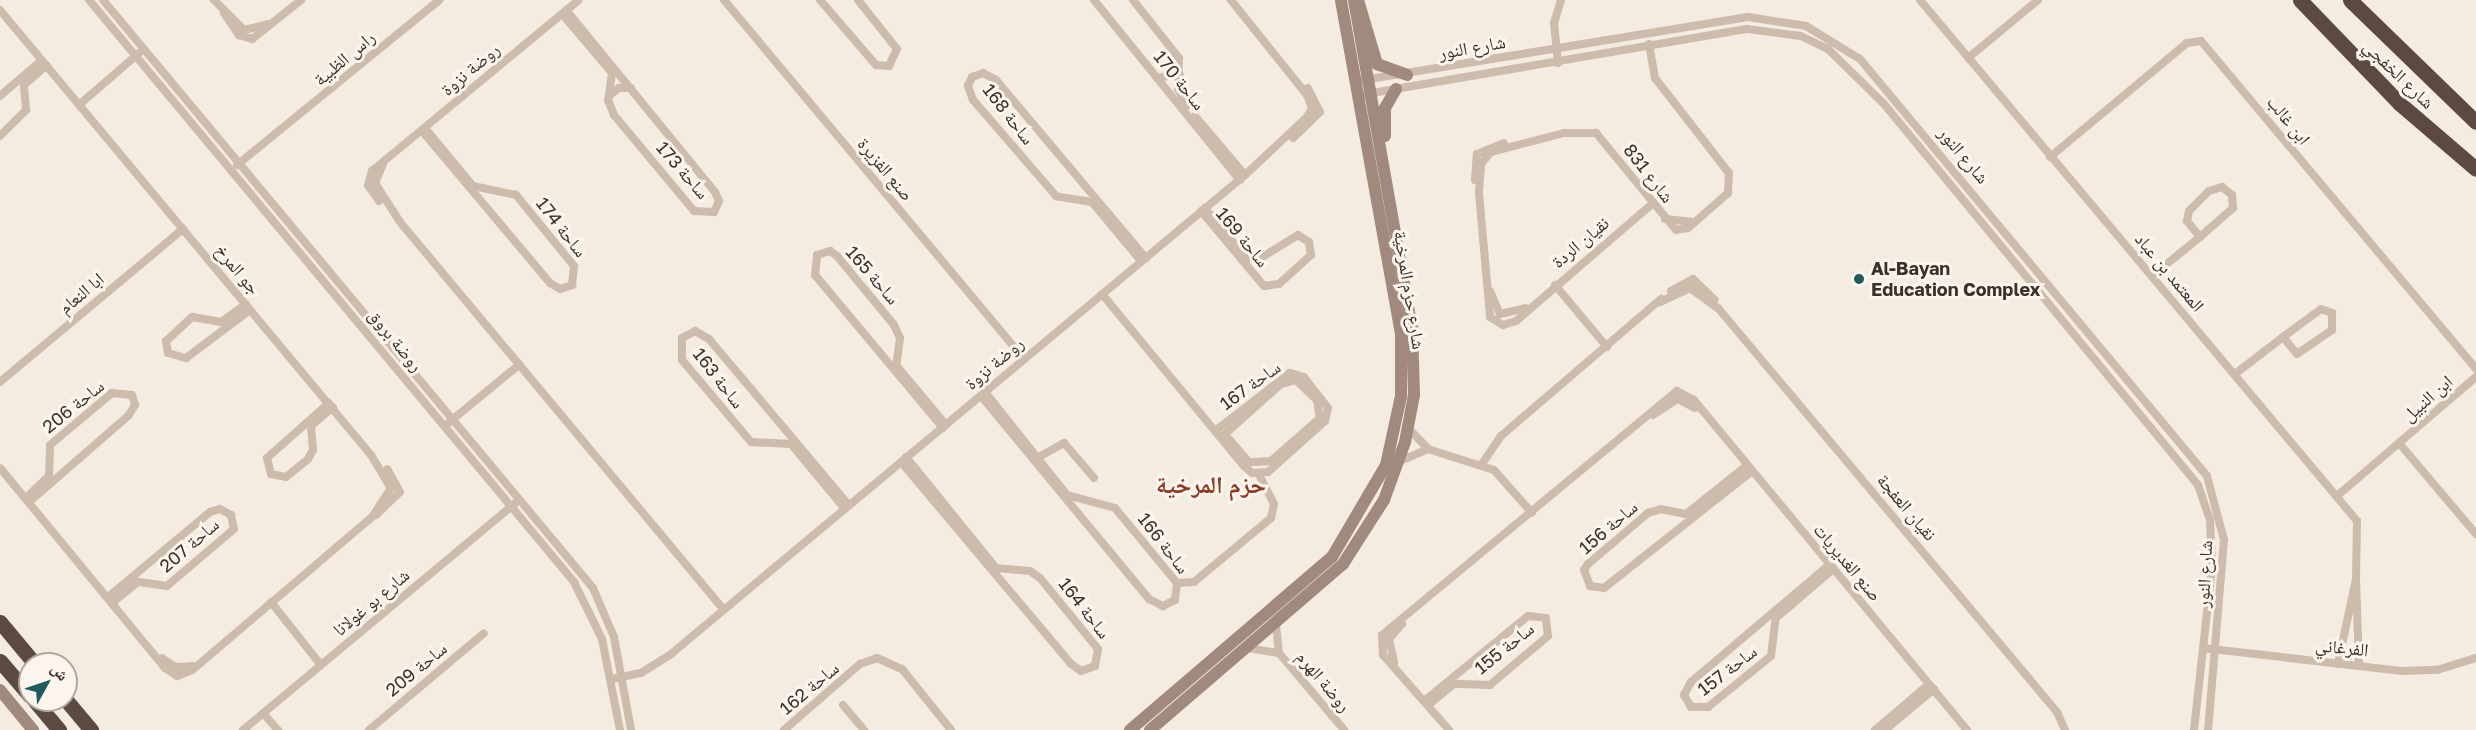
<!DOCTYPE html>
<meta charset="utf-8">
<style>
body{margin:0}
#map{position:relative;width:2476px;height:730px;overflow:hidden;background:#f4ebe1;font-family:"Golos Text","Noto Naskh Arabic",sans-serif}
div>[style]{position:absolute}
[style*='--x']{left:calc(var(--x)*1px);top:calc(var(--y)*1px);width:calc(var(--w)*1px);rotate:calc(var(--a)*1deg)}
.street>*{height:8px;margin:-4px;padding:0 4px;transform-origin:4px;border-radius:4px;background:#cdbbac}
.secondary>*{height:12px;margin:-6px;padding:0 6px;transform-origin:6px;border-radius:6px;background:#a18a7d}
.highway>*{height:15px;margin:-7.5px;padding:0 7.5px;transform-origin:7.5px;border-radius:7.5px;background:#5c4a42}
.dots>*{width:16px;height:16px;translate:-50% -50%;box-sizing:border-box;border:3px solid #fbf5ee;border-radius:50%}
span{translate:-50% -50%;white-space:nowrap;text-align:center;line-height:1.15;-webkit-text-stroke:6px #fbf5ee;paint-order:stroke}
.street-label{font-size:18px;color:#3b302b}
.poi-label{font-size:18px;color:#3b302b;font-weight:700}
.left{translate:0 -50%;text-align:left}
.district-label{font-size:24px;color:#8c3b22;font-weight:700}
.north{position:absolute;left:18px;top:652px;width:60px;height:60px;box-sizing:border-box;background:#fbf5ee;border:2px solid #aea6a0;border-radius:50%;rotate:50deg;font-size:16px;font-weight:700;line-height:24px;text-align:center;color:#3b302b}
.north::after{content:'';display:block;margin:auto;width:21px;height:27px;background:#1f5a5e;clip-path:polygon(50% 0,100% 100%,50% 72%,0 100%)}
</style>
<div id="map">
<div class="street">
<div style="--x:89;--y:0;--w:758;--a:50.19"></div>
<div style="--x:574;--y:582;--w:64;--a:63.8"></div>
<div style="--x:602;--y:639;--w:93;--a:78.8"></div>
<div style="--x:103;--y:0;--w:765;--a:50.19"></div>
<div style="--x:593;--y:588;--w:53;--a:66.8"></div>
<div style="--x:614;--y:637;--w:95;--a:79.6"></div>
<div style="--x:214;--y:0;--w:42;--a:45"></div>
<div style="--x:244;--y:30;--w:25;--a:-14"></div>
<div style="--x:724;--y:0;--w:468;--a:50.1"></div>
<div style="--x:820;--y:0;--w:86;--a:49.3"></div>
<div style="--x:876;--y:65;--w:13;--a:4"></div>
<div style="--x:889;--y:66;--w:19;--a:-65"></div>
<div style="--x:897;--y:49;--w:63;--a:-128.5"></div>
<div style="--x:1094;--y:0;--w:232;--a:51"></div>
<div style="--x:1133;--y:0;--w:74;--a:51.6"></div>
<div style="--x:1179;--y:58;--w:31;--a:92"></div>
<div style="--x:1178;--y:89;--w:19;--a:62"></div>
<div style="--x:1920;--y:0;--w:680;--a:50.01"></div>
<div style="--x:2357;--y:521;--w:58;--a:91"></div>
<div style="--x:2356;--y:579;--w:87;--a:102"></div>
<div style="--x:0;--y:10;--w:579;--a:50.18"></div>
<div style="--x:371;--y:455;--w:39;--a:59"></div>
<div style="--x:391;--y:488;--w:35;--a:123"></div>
<div style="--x:372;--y:517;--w:236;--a:139.6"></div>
<div style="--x:192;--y:670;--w:16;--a:158"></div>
<div style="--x:177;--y:676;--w:14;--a:-146"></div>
<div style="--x:165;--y:668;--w:259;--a:-129.5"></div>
<div style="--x:224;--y:13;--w:27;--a:56"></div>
<div style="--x:239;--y:35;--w:14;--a:17"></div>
<div style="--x:252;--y:39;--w:63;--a:-38.5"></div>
<div style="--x:562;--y:14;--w:77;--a:49.7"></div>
<div style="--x:612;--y:73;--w:27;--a:98"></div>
<div style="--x:608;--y:100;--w:16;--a:68"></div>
<div style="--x:614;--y:115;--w:125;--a:50.2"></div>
<div style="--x:694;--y:211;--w:20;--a:3"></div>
<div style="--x:714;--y:212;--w:12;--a:-66"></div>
<div style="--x:719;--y:201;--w:10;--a:-114"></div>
<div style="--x:715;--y:192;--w:235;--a:-129.3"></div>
<div style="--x:1649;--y:44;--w:35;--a:80"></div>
<div style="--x:1655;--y:78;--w:120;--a:52.1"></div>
<div style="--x:1729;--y:173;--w:20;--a:93"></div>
<div style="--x:1728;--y:193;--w:53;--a:138.8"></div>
<div style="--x:1688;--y:228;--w:12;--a:171"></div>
<div style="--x:1676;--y:230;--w:126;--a:-129.5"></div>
<div style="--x:1596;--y:133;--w:32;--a:180"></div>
<div style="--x:1564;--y:133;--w:75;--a:165.4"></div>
<div style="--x:1491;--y:152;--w:16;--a:130"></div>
<div style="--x:1481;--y:164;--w:29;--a:94"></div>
<div style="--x:1479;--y:193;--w:124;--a:84.9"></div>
<div style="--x:1490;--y:317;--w:15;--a:32"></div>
<div style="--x:1503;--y:325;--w:14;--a:-17"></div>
<div style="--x:1516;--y:321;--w:179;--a:-40.7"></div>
<div style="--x:1968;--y:58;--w:91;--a:-39.6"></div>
<div style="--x:1558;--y:63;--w:40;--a:-95.7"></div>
<div style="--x:1554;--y:23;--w:24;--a:-73"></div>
<div style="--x:1157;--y:78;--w:23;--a:-10"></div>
<div style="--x:1357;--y:81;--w:396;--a:-9.3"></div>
<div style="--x:1748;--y:17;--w:59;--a:8.8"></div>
<div style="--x:1806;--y:26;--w:63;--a:31.4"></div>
<div style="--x:1860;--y:59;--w:542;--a:50.23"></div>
<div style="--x:2207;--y:476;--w:66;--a:75.1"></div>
<div style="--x:2224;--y:540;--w:191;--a:94.8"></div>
<div style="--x:1366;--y:94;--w:387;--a:-9.7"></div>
<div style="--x:1747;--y:29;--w:54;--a:7.4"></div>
<div style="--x:1801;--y:36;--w:30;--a:26"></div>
<div style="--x:1828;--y:49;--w:78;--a:44.5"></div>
<div style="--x:1884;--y:104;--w:494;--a:50.5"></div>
<div style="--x:2198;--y:485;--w:37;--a:71"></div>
<div style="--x:2210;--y:520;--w:47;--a:87.6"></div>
<div style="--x:2212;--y:567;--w:164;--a:96.3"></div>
<div style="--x:0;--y:96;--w:55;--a:-40.6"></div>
<div style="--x:609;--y:96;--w:13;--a:-39"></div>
<div style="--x:619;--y:88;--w:12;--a:0"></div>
<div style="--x:80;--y:104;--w:78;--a:-40.8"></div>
<div style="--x:1195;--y:116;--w:77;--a:49.7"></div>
<div style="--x:422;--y:131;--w:199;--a:49.9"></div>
<div style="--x:550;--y:283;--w:12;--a:31"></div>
<div style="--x:560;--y:289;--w:13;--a:-18"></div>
<div style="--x:572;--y:285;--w:19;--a:-84"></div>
<div style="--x:574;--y:266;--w:92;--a:-129.2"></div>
<div style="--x:516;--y:195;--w:44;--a:-168.2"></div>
<div style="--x:473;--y:186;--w:75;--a:-129.6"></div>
<div style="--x:0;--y:136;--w:37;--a:-45"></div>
<div style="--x:26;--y:110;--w:25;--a:-95"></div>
<div style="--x:24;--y:85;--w:30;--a:-41"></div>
<div style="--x:1293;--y:138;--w:37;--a:-44"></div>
<div style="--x:1320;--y:112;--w:27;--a:-117"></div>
<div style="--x:2050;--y:157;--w:178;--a:-39.8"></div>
<div style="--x:2187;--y:43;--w:14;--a:-8"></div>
<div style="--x:2201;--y:41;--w:428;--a:50"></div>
<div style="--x:383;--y:164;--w:21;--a:113"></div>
<div style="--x:375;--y:183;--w:46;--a:57.3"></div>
<div style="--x:400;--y:222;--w:505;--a:50.14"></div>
<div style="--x:237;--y:165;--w:261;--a:-39.2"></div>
<div style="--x:1475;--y:180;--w:26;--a:-86"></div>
<div style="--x:1477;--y:154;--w:29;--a:-22"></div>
<div style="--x:2222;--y:187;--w:13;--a:39"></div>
<div style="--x:2232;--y:195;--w:13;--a:86"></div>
<div style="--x:2233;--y:208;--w:44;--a:138.7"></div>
<div style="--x:2200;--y:237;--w:21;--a:-129"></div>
<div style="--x:2187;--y:221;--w:10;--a:-79"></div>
<div style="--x:2189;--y:211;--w:28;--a:-45"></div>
<div style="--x:2209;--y:191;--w:14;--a:-17"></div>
<div style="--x:379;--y:201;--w:19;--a:-125"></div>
<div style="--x:368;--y:185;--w:15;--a:-74"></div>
<div style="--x:372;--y:171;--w:268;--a:-39.6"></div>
<div style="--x:1201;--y:211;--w:98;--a:50"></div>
<div style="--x:1264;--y:286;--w:15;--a:-8"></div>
<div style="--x:1279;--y:284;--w:43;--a:-42.2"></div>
<div style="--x:1311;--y:255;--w:13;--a:-99"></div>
<div style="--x:1309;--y:242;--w:13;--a:-148"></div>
<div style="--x:1298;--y:235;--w:46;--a:148.4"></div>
<div style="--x:1259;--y:259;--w:13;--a:-176"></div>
<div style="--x:1246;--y:258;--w:65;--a:-129.4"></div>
<div style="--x:1665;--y:219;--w:27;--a:6"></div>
<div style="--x:1141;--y:261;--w:77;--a:-129.7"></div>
<div style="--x:1092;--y:202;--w:36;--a:-171"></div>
<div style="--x:1056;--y:196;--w:127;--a:-130.8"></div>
<div style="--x:973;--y:100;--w:15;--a:-110"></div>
<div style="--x:968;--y:86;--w:10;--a:-66"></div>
<div style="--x:972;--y:77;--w:12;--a:-20"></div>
<div style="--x:983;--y:73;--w:15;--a:28"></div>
<div style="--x:996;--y:80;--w:233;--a:49.9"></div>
<div style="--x:2152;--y:276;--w:62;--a:-39.1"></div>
<div style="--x:1555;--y:285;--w:81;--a:50"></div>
<div style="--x:1490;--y:291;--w:25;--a:67"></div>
<div style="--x:1500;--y:314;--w:26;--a:-13"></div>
<div style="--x:1671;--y:291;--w:25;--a:-29"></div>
<div style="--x:1693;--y:279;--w:30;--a:44"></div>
<div style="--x:1102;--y:294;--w:222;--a:50.5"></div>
<div style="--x:1243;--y:465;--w:12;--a:42"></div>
<div style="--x:1252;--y:473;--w:16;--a:-4"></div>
<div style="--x:1268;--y:472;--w:76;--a:-41.8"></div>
<div style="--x:1325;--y:421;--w:13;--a:-77"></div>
<div style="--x:1328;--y:408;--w:39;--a:-128"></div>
<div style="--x:1304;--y:377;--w:15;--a:-164"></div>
<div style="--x:1290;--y:373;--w:95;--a:142.3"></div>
<div style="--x:1660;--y:302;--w:33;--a:-25"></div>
<div style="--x:1690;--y:288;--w:34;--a:36"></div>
<div style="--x:1718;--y:308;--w:527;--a:50"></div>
<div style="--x:2057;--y:712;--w:20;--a:66"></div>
<div style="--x:246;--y:304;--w:31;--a:144"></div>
<div style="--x:221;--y:322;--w:29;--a:-170"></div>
<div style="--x:192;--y:317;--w:35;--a:137"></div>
<div style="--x:166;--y:341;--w:12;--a:81"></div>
<div style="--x:168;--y:353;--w:19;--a:16"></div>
<div style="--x:186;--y:358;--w:80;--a:-36.9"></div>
<div style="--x:2321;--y:309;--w:12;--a:20"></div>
<div style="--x:2332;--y:313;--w:17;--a:90"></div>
<div style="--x:2332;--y:330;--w:42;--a:145.6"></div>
<div style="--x:2297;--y:354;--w:22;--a:-129"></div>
<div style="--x:2283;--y:337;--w:47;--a:-36.4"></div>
<div style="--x:2235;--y:374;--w:61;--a:-37.6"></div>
<div style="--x:1296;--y:380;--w:29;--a:44"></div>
<div style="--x:1317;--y:400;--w:18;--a:81"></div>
<div style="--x:1320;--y:418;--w:65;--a:138.7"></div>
<div style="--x:1271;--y:461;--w:22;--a:177"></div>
<div style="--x:1249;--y:462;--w:37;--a:-131"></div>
<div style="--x:1225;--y:434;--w:75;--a:-41.8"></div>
<div style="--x:1281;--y:384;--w:16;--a:-15"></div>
<div style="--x:0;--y:382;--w:239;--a:-39.9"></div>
<div style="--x:981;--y:396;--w:264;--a:50.4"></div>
<div style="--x:1149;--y:599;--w:16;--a:27"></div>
<div style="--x:1163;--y:606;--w:13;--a:-27"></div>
<div style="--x:1175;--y:600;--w:17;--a:-83"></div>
<div style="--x:1177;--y:583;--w:97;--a:-129.6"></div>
<div style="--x:1115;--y:508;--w:50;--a:-164.8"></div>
<div style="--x:1067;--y:495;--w:132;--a:-128.5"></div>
<div style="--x:329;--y:403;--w:83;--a:138.4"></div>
<div style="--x:267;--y:458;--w:16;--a:76"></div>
<div style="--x:271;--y:474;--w:15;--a:11"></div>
<div style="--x:286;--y:477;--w:28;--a:-39"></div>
<div style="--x:308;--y:459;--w:10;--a:-61"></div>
<div style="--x:313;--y:450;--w:24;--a:-95"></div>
<div style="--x:311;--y:426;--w:29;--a:-41"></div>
<div style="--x:1653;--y:415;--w:30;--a:-33"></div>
<div style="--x:1678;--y:399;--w:19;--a:28"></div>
<div style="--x:447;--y:424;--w:94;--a:-39.4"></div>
<div style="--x:943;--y:428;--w:199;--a:-129.9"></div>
<div style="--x:815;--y:275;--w:20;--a:-84"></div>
<div style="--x:817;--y:255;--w:14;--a:-17"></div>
<div style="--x:830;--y:251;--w:9;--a:36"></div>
<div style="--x:837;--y:256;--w:89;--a:50.4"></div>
<div style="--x:894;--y:325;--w:14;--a:65"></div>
<div style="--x:900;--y:338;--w:27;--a:98"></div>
<div style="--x:896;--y:365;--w:78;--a:50.2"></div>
<div style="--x:1408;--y:428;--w:29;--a:46"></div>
<div style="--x:1428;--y:449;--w:69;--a:17.7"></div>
<div style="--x:1494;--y:470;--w:57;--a:48.5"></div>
<div style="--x:2399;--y:443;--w:119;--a:49.8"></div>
<div style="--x:1037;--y:458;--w:31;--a:-29"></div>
<div style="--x:1064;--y:443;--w:46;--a:49.4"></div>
<div style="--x:1400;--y:461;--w:30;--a:-23"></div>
<div style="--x:901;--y:462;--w:264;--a:49.9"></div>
<div style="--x:1071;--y:664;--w:12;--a:35"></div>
<div style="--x:1081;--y:671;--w:15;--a:-20"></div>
<div style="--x:1095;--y:666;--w:17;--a:-80"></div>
<div style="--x:1098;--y:649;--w:92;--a:-129.2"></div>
<div style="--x:1040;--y:578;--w:12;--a:-145"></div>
<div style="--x:1030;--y:571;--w:34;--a:-175"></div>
<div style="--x:996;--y:568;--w:143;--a:-129"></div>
<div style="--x:1482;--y:464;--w:34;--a:-56"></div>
<div style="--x:1501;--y:436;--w:211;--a:-40.6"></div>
<div style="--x:1746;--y:466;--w:77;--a:141.3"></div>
<div style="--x:1686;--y:514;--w:25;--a:-169"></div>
<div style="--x:1661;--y:509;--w:14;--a:163"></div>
<div style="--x:1648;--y:513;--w:79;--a:139.6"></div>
<div style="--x:1588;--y:564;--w:7;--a:124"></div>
<div style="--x:1584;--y:570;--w:17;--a:69"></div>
<div style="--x:1590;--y:586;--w:14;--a:8"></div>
<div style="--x:1604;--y:588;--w:187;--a:-38.3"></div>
<div style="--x:2337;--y:496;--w:183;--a:-40.6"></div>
<div style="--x:26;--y:498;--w:32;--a:-44"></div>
<div style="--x:49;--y:476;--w:31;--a:-88"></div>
<div style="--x:50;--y:445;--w:81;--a:-40"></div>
<div style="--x:112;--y:393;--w:20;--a:6"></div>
<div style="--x:132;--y:395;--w:10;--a:73"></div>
<div style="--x:135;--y:405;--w:13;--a:122"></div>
<div style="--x:128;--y:416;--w:131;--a:139"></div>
<div style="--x:845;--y:509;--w:85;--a:-129.7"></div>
<div style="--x:791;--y:444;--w:40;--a:-177.1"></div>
<div style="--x:751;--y:442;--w:107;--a:-130.1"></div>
<div style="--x:682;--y:360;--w:22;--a:-90"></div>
<div style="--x:682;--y:338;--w:15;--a:-28"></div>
<div style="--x:695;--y:331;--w:16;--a:30"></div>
<div style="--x:709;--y:339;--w:217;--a:49.9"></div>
<div style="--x:376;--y:515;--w:33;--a:-44"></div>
<div style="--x:400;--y:492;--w:26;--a:-119"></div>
<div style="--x:1829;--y:565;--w:181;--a:139.7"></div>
<div style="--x:1691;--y:682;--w:15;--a:118"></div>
<div style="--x:1684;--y:695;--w:14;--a:60"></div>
<div style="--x:1691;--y:707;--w:17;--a:0"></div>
<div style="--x:1708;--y:707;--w:81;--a:-39"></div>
<div style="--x:1771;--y:656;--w:38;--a:-83"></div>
<div style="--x:1776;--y:618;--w:74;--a:-40.6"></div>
<div style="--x:2356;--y:580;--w:86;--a:88"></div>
<div style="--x:1177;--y:583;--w:17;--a:-3"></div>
<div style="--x:1194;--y:582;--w:100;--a:-39.7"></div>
<div style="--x:1271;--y:518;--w:14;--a:-78"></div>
<div style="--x:1274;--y:504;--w:33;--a:-117"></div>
<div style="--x:108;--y:597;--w:133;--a:-39.8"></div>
<div style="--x:210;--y:512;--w:10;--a:-17"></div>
<div style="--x:220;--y:509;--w:13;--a:29"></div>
<div style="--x:231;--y:515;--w:14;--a:78"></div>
<div style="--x:234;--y:529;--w:88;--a:139.6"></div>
<div style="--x:167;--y:586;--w:29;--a:-172"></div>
<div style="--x:138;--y:582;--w:32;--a:141"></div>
<div style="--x:271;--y:602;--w:80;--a:51.6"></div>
<div style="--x:1276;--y:625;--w:28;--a:84"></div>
<div style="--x:1279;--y:653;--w:101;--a:49.8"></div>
<div style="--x:1247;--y:648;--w:32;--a:9"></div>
<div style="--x:2203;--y:648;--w:201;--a:6.6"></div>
<div style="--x:2403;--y:671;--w:34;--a:-2"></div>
<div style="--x:2437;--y:670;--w:41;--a:-17.1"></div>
<div style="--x:162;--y:658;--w:17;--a:33"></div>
<div style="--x:176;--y:667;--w:17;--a:-3"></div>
<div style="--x:1394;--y:662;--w:24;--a:-102"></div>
<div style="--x:1389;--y:639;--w:20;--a:-49"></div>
<div style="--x:612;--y:679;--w:30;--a:-12"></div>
<div style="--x:641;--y:673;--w:36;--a:-32"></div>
<div style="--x:671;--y:654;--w:748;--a:-39.84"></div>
<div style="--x:1245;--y:175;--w:85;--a:-43.1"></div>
<div style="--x:1307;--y:117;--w:10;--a:-61"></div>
<div style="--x:1312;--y:108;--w:14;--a:-111"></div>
<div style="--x:1307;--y:95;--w:122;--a:-128.7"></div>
<div style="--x:1424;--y:701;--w:134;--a:-39.3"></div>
<div style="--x:1528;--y:616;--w:18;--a:6"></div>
<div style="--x:1546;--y:618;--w:18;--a:84"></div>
<div style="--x:1548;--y:636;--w:76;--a:139.8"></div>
<div style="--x:1490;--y:685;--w:36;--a:-178"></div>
<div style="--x:1454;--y:684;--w:33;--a:141"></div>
<div style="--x:843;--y:705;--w:33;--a:50"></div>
<div style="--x:263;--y:713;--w:23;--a:49"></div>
<div style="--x:243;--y:730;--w:354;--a:-39.8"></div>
<div style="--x:369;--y:730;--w:150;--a:-40.1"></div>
<div style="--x:784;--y:730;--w:101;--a:-41"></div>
<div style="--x:860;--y:664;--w:18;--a:-19"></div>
<div style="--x:877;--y:658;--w:27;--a:24"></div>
<div style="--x:902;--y:669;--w:78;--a:51.2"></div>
<div style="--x:1449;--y:730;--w:100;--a:-131.3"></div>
<div style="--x:1383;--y:655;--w:20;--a:-93"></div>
<div style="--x:1382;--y:635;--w:383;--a:-39.6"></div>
<div style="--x:1677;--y:391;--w:19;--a:28"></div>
<div style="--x:1694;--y:400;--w:428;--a:50.4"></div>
<div style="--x:1875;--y:730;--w:71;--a:-40.4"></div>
<div style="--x:1885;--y:730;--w:64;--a:-39.9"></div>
</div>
<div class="secondary">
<div style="--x:1358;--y:0;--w:67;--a:73.5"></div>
<div style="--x:1377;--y:64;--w:32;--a:20"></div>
<div style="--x:1385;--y:136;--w:28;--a:-90"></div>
<div style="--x:1385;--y:108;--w:22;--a:-60"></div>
<div style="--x:0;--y:690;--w:52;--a:50.5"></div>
<div style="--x:1130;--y:730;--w:266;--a:-40.6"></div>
<div style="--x:1332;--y:557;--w:107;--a:-59.6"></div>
<div style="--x:1386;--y:465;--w:71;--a:-77.7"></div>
<div style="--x:1401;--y:396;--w:62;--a:-90"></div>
<div style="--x:1401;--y:334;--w:339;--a:-100.2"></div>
<div style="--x:1150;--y:730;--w:255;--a:-40.7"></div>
<div style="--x:1343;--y:564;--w:76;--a:-57.4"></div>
<div style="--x:1384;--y:500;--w:62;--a:-70.1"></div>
<div style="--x:1405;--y:442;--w:48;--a:-79.2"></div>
<div style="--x:1414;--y:395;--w:66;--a:-91.7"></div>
<div style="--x:1412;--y:329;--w:334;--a:-100"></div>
</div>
<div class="highway">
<div style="--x:2300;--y:0;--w:143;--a:46.1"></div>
<div style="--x:2399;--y:103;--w:101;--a:40.6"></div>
<div style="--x:2350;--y:0;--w:175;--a:44.1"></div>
<div style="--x:0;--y:622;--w:55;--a:50.2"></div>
<div style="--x:0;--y:661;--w:46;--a:49.4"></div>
<div style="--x:34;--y:700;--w:39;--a:50"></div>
<div style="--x:66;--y:700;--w:39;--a:50"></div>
</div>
<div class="dots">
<div style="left:1859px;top:279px;background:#1f5a5e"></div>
</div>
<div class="street-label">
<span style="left:1472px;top:47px;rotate:-10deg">شارع النور</span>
<span style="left:344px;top:58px;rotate:-40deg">راس الظبية</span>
<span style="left:470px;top:69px;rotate:-40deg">روضة نزوة</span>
<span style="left:2399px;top:74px;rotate:44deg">شارع الخفجي</span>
<span style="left:1180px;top:80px;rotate:51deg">ساحة 170</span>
<span style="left:1009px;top:114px;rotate:52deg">ساحة 168</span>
<span style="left:2289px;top:120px;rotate:51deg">ابن غالب</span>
<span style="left:1964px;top:155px;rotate:50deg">شارع النور</span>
<span style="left:886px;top:169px;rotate:50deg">صنع الفزيرة</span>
<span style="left:683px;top:170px;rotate:49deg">ساحة 173</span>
<span style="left:1649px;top:173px;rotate:52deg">شارع 831</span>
<span style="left:562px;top:227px;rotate:52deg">ساحة 174</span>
<span style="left:1243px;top:237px;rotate:50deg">ساحة 169</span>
<span style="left:1580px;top:242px;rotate:-40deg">نقيان الردة</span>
<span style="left:238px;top:269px;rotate:50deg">جو المرخ</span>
<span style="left:2170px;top:272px;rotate:50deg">المعتمد بن عباد</span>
<span style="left:873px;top:275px;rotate:49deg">ساحة 165</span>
<span style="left:1410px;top:290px;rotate:81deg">شارع حزم المرخية</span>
<span style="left:81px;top:293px;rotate:-40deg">ابا النعام</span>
<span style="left:396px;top:340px;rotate:51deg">روضة بروق</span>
<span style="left:994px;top:363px;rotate:-40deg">روضة نزوة</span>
<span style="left:719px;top:378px;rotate:52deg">ساحة 163</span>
<span style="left:1250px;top:385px;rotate:-36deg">ساحة 167</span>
<span style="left:2427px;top:398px;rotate:-41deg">ابن النبيل</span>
<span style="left:73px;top:406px;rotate:-39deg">ساحة 206</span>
<span style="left:1907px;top:507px;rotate:50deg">نقيان العفجة</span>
<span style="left:1608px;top:527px;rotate:-41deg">ساحة 156</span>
<span style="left:1164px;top:543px;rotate:52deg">ساحة 166</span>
<span style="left:189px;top:545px;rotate:-41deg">ساحة 207</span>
<span style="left:1848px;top:562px;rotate:50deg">صنع الغديريات</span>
<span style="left:2204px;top:574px;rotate:-87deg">شارع النور</span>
<span style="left:371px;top:602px;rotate:-40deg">شارع بو غولانا</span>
<span style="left:1085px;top:608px;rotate:52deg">ساحة 164</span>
<span style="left:2342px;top:647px;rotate:6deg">الفرغاني</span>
<span style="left:1504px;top:648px;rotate:-39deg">ساحة 155</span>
<span style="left:416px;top:669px;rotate:-40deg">ساحة 209</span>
<span style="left:1727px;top:670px;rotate:-38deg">ساحة 157</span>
<span style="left:1324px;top:681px;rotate:50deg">روضة الهرم</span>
<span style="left:809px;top:688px;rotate:-40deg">ساحة 162</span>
</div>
<div class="poi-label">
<span class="left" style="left:1871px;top:279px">Al-Bayan<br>Education Complex</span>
</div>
<div class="district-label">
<span style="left:1211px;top:484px">حزم المرخية</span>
</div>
<div class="north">ش</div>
</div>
